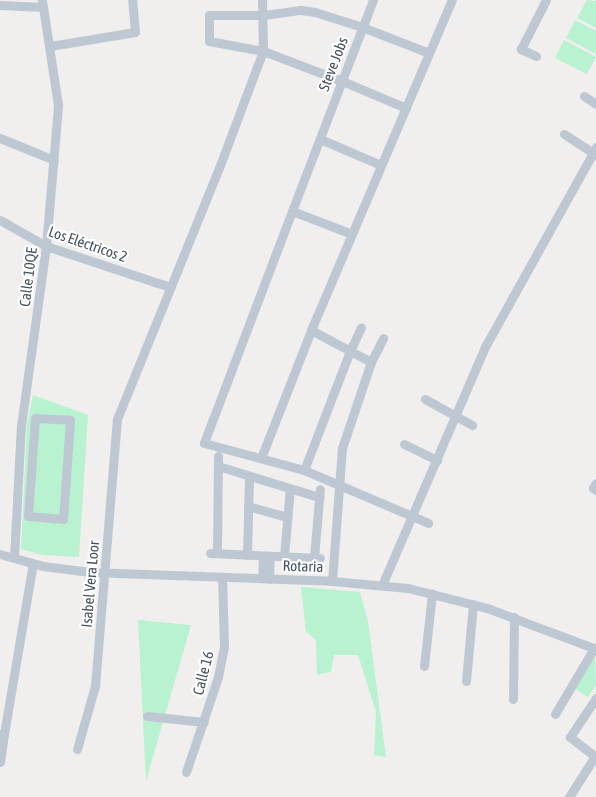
<!DOCTYPE html>
<meta charset="utf-8">
<style>
body{margin:0}
#map{position:relative;width:596px;height:797px;overflow:hidden;background:#f1eeee;font-family:"Asap Condensed",sans-serif}
div>[style]{position:absolute}
[style*='--x']{left:calc(var(--x)*1px);top:calc(var(--y)*1px);width:calc(var(--w)*1px);rotate:calc(var(--a)*1deg)}
.green>*{inset:0;background:#b9f2d1}
.minor>*{height:9px;margin:-4.5px;padding:0 4.5px;transform-origin:4.5px;border-radius:4.5px;background:#bec8d2}
span{translate:-50% -50%;white-space:nowrap;text-align:center;line-height:1.15;-webkit-text-stroke:4.5px #fff;paint-order:stroke}
.street-label{font-size:15px;color:#45515d}
</style>
<div id="map">
<div class="green">
<div style="clip-path:polygon(587px 0,596px 1px,596px 28px,577px 18px)"></div>
<div style="clip-path:polygon(575px 20px,596px 31px,596px 54px,566px 38px)"></div>
<div style="clip-path:polygon(564px 40px,596px 57px,587px 74px,555px 58px)"></div>
<div style="clip-path:polygon(33px 395px,88px 415px,79px 557px,42px 555px,21px 549px,27px 424px)"></div>
<div style="clip-path:polygon(301px 587px,360px 592px,368px 621px,386px 757px,374px 755px,376px 712px,358px 655px,334px 655px,331px 672px,317px 675px,316px 640px,306px 632px)"></div>
<div style="clip-path:polygon(138px 620px,191px 625px,146px 781px)"></div>
<div style="clip-path:polygon(595px 653px,596px 685px,588px 697px,575px 689px)"></div>
</div>
<div class="minor">
<div style="--x:0;--y:5;--w:43;--a:2.7"></div>
<div style="--x:50;--y:46;--w:86;--a:-9.4"></div>
<div style="--x:135;--y:32;--w:32;--a:-95"></div>
<div style="--x:536;--y:56;--w:17;--a:-155"></div>
<div style="--x:521;--y:49;--w:55;--a:-63"></div>
<div style="--x:584;--y:96;--w:14;--a:34"></div>
<div style="--x:406;--y:108;--w:69;--a:-157.1"></div>
<div style="--x:342;--y:81;--w:85;--a:-159.2"></div>
<div style="--x:263;--y:51;--w:55;--a:-169.5"></div>
<div style="--x:209;--y:41;--w:26;--a:-90"></div>
<div style="--x:209;--y:15;--w:55;--a:0"></div>
<div style="--x:264;--y:15;--w:37;--a:-8"></div>
<div style="--x:301;--y:10;--w:14;--a:8"></div>
<div style="--x:315;--y:12;--w:49;--a:17.7"></div>
<div style="--x:362;--y:27;--w:72;--a:21.2"></div>
<div style="--x:564;--y:134;--w:38;--a:33"></div>
<div style="--x:0;--y:138;--w:58;--a:22.2"></div>
<div style="--x:320;--y:139;--w:66;--a:23.1"></div>
<div style="--x:292;--y:211;--w:248;--a:110.8"></div>
<div style="--x:204;--y:443;--w:104;--a:15.1"></div>
<div style="--x:304;--y:470;--w:135;--a:23.1"></div>
<div style="--x:0;--y:220;--w:53;--a:29.5"></div>
<div style="--x:46;--y:246;--w:131;--a:18.3"></div>
<div style="--x:352;--y:234;--w:64;--a:-159"></div>
<div style="--x:292;--y:211;--w:226;--a:-69"></div>
<div style="--x:371;--y:362;--w:68;--a:-151.9"></div>
<div style="--x:311;--y:330;--w:359;--a:-66.9"></div>
<div style="--x:425;--y:399;--w:54;--a:29"></div>
<div style="--x:35;--y:418;--w:35;--a:3"></div>
<div style="--x:70;--y:420;--w:99;--a:94"></div>
<div style="--x:63;--y:519;--w:35;--a:-175"></div>
<div style="--x:28;--y:516;--w:98;--a:-85.9"></div>
<div style="--x:404;--y:444;--w:37;--a:26"></div>
<div style="--x:261;--y:458;--w:143;--a:-68.6"></div>
<div style="--x:218;--y:466;--w:106;--a:17.1"></div>
<div style="--x:304;--y:470;--w:128;--a:-68.9"></div>
<div style="--x:350;--y:351;--w:26;--a:-65"></div>
<div style="--x:596;--y:483;--w:6;--a:121"></div>
<div style="--x:593;--y:488;--w:4;--a:34"></div>
<div style="--x:248;--y:506;--w:41;--a:15.8"></div>
<div style="--x:210;--y:553;--w:110;--a:2.6"></div>
<div style="--x:217;--y:553;--w:97;--a:-89.4"></div>
<div style="--x:0;--y:554;--w:45;--a:15.6"></div>
<div style="--x:43;--y:566;--w:47;--a:7.3"></div>
<div style="--x:90;--y:572;--w:242;--a:2.1"></div>
<div style="--x:332;--y:581;--w:76;--a:5.3"></div>
<div style="--x:408;--y:588;--w:81;--a:14.2"></div>
<div style="--x:487;--y:608;--w:116;--a:20.6"></div>
<div style="--x:247;--y:555;--w:79;--a:-88.5"></div>
<div style="--x:284;--y:556;--w:68;--a:-85"></div>
<div style="--x:314;--y:557;--w:68;--a:-85"></div>
<div style="--x:14;--y:558;--w:132;--a:-87"></div>
<div style="--x:21;--y:426;--w:182;--a:-82.1"></div>
<div style="--x:46;--y:246;--w:142;--a:-85.1"></div>
<div style="--x:58;--y:105;--w:106;--a:-98.7"></div>
<div style="--x:262;--y:578;--w:22;--a:-87"></div>
<div style="--x:269;--y:579;--w:23;--a:-88"></div>
<div style="--x:332;--y:581;--w:133;--a:-85.7"></div>
<div style="--x:342;--y:448;--w:91;--a:-71.4"></div>
<div style="--x:371;--y:362;--w:27;--a:-63"></div>
<div style="--x:382;--y:585;--w:262;--a:-66.6"></div>
<div style="--x:486;--y:345;--w:227;--a:-60.9"></div>
<div style="--x:424;--y:666;--w:73;--a:-83.7"></div>
<div style="--x:466;--y:681;--w:77;--a:-84.8"></div>
<div style="--x:596;--y:698;--w:47;--a:123.7"></div>
<div style="--x:570;--y:737;--w:33;--a:38"></div>
<div style="--x:513;--y:699;--w:82;--a:-89.3"></div>
<div style="--x:555;--y:714;--w:77;--a:-59.4"></div>
<div style="--x:147;--y:716;--w:57;--a:6"></div>
<div style="--x:0;--y:734;--w:4;--a:0"></div>
<div style="--x:4;--y:734;--w:173;--a:-80.4"></div>
<div style="--x:77;--y:749;--w:66;--a:-74.1"></div>
<div style="--x:95;--y:686;--w:268;--a:-85.3"></div>
<div style="--x:117;--y:419;--w:271;--a:-67.9"></div>
<div style="--x:219;--y:168;--w:125;--a:-69.4"></div>
<div style="--x:263;--y:51;--w:51;--a:-91.1"></div>
<div style="--x:0;--y:762;--w:28;--a:-82"></div>
<div style="--x:186;--y:772;--w:100;--a:-71.4"></div>
<div style="--x:218;--y:677;--w:31;--a:-79"></div>
<div style="--x:224;--y:647;--w:70;--a:-91.6"></div>
<div style="--x:569;--y:797;--w:49;--a:-57.6"></div>
</div>
<div class="street-label">
<span style="left:333px;top:64px;rotate:-69deg">Steve Jobs</span>
<span style="left:88px;top:244px;rotate:19deg">Los Eléctricos 2</span>
<span style="left:28px;top:277px;rotate:-83deg">Calle 10QE</span>
<span style="left:303px;top:566px;rotate:2deg">Rotaria</span>
<span style="left:90px;top:584px;rotate:-85deg">Isabel Vera Loor</span>
<span style="left:203px;top:673px;rotate:-76deg">Calle 16</span>
</div>
</div>
